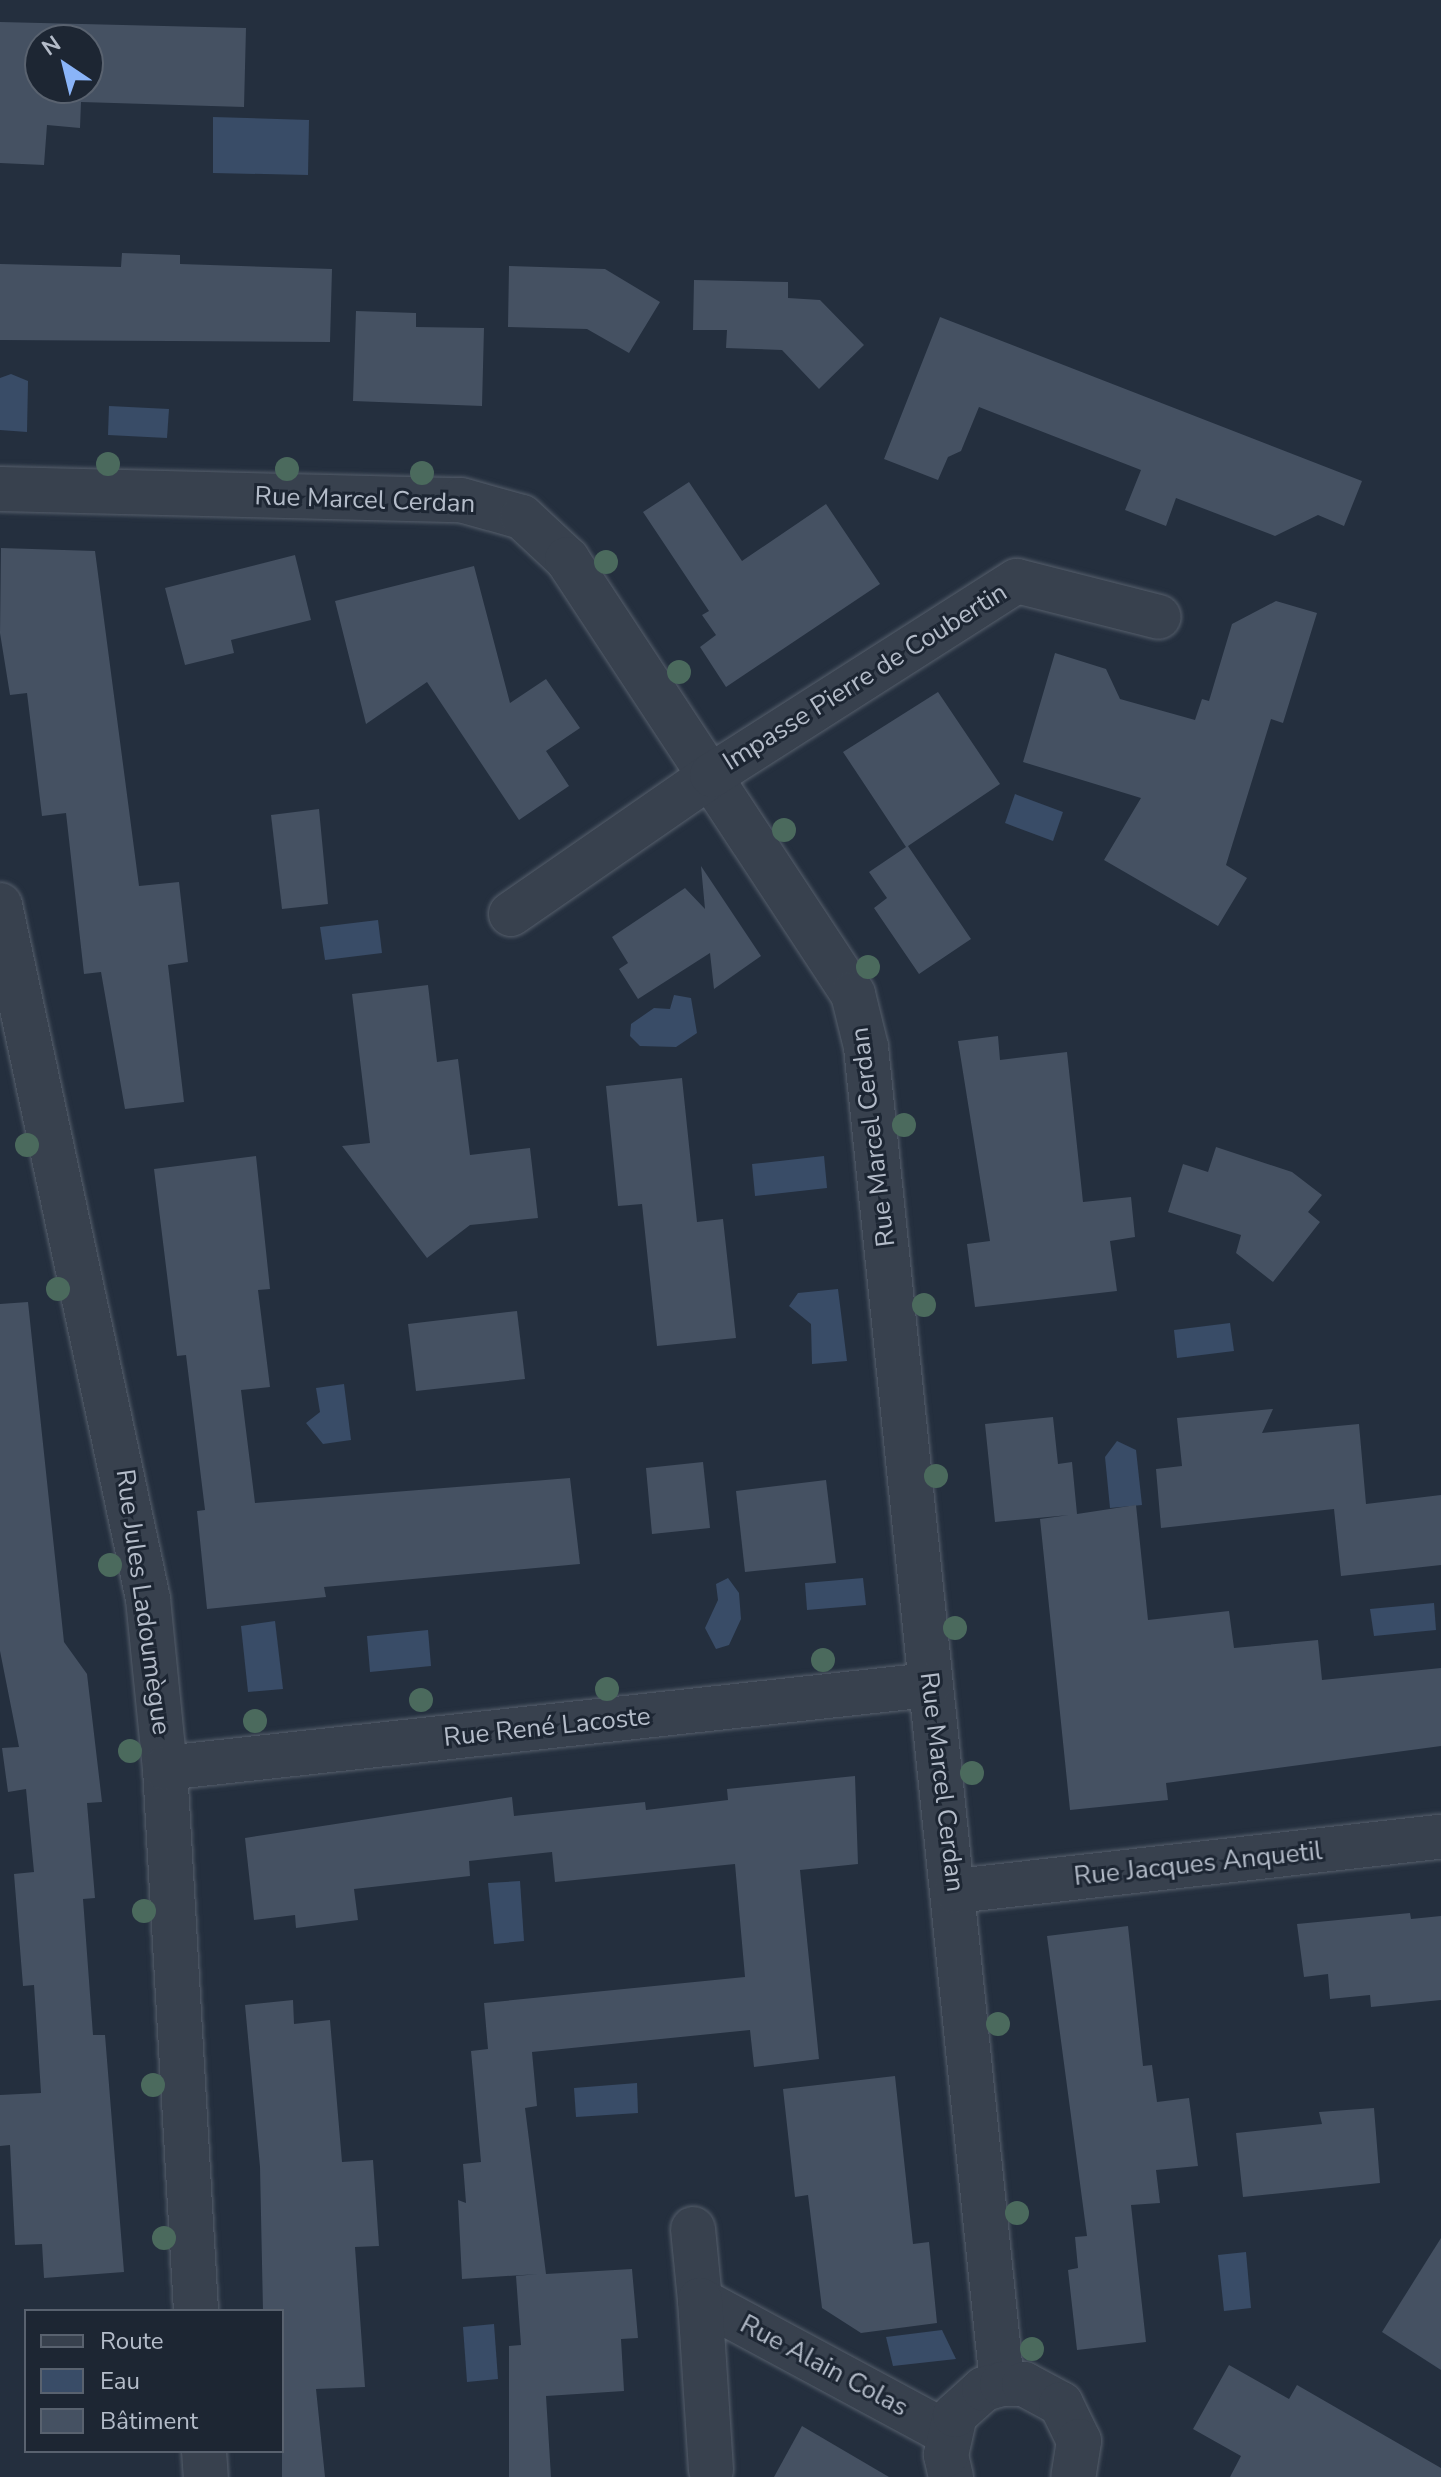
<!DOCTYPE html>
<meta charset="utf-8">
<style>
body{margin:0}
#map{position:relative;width:1441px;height:2477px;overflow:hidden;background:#242f3e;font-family:"Nunito Sans",sans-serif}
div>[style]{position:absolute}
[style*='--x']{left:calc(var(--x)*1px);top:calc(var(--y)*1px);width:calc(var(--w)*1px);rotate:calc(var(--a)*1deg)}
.water>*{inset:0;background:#394c67}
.building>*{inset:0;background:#455162}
.roads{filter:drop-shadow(0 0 2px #565f6c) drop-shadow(0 0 2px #565f6c)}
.minor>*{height:44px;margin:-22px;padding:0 22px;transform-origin:22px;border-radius:22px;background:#38414e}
.trees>*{width:24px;height:24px;margin:-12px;border-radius:50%;background:#4b6a5d}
span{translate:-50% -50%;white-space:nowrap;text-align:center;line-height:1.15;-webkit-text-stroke:6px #1d2633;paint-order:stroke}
.street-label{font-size:26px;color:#b4bcc9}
.legend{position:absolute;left:24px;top:2309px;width:260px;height:144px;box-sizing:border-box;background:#1d2633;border:2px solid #59626f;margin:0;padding:10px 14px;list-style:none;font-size:24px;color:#b4bcc9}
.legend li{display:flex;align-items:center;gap:16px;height:40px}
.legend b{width:40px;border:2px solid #59626f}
.north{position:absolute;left:24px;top:24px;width:80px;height:80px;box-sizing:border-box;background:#1d2633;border:2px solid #59626f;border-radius:50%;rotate:325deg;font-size:22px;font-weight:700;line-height:32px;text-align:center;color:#b4bcc9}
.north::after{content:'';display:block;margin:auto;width:28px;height:36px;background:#8ab4f8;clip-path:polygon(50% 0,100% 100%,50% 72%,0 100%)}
</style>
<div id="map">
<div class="water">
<div style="clip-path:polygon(213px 117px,309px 120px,308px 175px,213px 173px)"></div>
<div style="clip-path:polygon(11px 374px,28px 381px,27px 432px,0 430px,0 378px)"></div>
<div style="clip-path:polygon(109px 406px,169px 409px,167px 438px,108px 435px)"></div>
<div style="clip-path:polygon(1015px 794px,1063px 812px,1053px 841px,1005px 823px)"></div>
<div style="clip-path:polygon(378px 920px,382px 953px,325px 960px,320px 927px)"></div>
<div style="clip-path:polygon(674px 995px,691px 998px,697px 1033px,676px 1047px,640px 1046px,630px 1036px,631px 1024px,654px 1008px,670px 1009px)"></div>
<div style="clip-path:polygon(824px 1156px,827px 1188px,755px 1196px,752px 1164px)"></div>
<div style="clip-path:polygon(838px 1289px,847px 1361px,812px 1364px,811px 1324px,789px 1306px,798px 1293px)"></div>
<div style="clip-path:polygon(1230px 1323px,1234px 1351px,1177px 1358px,1174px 1330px)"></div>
<div style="clip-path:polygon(344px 1384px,351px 1440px,323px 1444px,306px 1423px,320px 1412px,316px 1388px)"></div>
<div style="clip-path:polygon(1117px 1441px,1136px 1450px,1142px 1505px,1110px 1508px,1105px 1457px)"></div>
<div style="clip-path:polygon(728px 1578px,739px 1593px,741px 1619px,729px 1645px,716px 1649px,705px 1628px,718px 1600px,716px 1584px)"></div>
<div style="clip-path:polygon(863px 1578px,866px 1605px,807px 1610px,805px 1583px)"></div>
<div style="clip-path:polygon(1434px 1603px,1436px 1630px,1374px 1636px,1370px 1609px)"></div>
<div style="clip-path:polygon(275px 1621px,283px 1689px,248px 1692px,241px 1626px)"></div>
<div style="clip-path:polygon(428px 1630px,431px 1666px,370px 1672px,367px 1636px)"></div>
<div style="clip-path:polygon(520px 1881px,524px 1941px,494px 1944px,488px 1883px)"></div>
<div style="clip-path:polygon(637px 2083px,638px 2113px,576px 2117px,574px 2088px)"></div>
<div style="clip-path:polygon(1246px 2252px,1251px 2308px,1224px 2311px,1218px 2255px)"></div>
<div style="clip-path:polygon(494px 2324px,498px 2379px,467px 2382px,463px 2327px)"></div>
<div style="clip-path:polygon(942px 2330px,956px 2359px,893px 2366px,886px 2337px)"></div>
</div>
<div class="building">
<div style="clip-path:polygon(evenodd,0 22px,246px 28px,244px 107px,81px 102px,80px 128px,47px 125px,44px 165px,0 163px,0 22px,40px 40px,88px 40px,88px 88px,40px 88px,40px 40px)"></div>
<div style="clip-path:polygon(122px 253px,180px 255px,180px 264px,332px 269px,330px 342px,0 340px,0 264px,121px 267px)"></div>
<div style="clip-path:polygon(509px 266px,605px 269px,660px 302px,629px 353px,587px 329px,508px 327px)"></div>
<div style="clip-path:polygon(694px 280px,788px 282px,788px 298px,820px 300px,864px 345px,819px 389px,782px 350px,726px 348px,727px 330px,693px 330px)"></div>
<div style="clip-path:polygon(356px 311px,416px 313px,416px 327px,484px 328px,482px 406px,353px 401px)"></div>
<div style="clip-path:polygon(940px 317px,1362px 481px,1344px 526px,1318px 515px,1275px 536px,1176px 498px,1166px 526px,1125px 510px,1141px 470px,979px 407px,961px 451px,948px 457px,938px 480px,884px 459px)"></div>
<div style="clip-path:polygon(689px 482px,742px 561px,826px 504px,880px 584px,726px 687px,700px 647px,716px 635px,702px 615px,709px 611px,643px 512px)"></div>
<div style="clip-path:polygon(1px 548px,95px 551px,139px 886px,179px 882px,188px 962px,168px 965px,184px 1102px,125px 1109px,101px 972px,84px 974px,66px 813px,42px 816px,27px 693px,10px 695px,0 633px)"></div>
<div style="clip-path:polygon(295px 555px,311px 620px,231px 640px,234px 653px,185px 665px,165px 588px)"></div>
<div style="clip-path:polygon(474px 566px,510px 703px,546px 679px,580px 728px,546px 751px,569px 786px,519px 820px,427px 682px,366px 724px,335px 601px)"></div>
<div style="clip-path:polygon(1276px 601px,1317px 613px,1283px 723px,1271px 719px,1226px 865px,1247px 878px,1218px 926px,1104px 860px,1141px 798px,1023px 762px,1055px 653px,1106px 669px,1120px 699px,1195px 720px,1202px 699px,1209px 701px,1232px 624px)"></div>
<div style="clip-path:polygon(938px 692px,1000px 784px,908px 846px,971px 939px,919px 974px,874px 908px,887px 898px,869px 872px,906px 847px,843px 752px)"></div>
<div style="clip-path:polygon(319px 809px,328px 904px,282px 909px,271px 815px)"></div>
<div style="clip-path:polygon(701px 866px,761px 956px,714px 989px,710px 953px,638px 999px,619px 969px,628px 963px,612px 937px,685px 888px,705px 909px)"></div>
<div style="clip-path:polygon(428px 985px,437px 1062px,458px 1059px,470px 1155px,530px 1148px,538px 1218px,470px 1225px,427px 1258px,342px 1146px,370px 1143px,352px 994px)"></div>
<div style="clip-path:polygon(998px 1036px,1000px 1060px,1067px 1052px,1083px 1202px,1131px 1197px,1135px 1237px,1110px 1241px,1117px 1291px,975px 1307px,967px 1244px,990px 1241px,958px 1041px)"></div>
<div style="clip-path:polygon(682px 1078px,697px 1222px,723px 1219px,736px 1338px,657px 1346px,642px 1204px,618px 1206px,606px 1086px)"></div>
<div style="clip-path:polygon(1216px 1147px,1292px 1172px,1322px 1195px,1308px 1212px,1320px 1222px,1273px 1282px,1236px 1253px,1241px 1235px,1168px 1212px,1183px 1164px,1208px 1172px)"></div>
<div style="clip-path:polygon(256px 1156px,270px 1289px,258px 1290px,270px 1387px,241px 1390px,255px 1503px,570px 1478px,580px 1564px,324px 1587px,326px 1597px,207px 1609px,197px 1511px,205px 1510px,186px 1355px,177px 1356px,154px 1169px)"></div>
<div style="clip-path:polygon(28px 1302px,64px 1642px,87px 1674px,102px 1802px,87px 1803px,95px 1898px,83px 1899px,93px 2035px,105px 2035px,124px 2272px,44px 2278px,42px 2244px,15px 2245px,10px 2145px,0 2146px,0 2095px,41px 2093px,34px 1985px,23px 1986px,14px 1874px,34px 1872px,26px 1789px,8px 1792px,2px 1748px,19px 1747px,0 1651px,0 1304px)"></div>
<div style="clip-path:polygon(517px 1311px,525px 1379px,416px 1391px,408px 1324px)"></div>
<div style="clip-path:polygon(1273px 1409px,1262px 1433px,1359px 1424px,1366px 1504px,1441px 1495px,1441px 1565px,1341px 1576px,1334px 1509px,1161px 1528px,1156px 1469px,1182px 1466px,1177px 1418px)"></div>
<div style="clip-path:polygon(1053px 1417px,1058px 1464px,1072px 1462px,1077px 1514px,1136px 1505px,1148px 1620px,1229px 1611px,1234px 1648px,1318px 1640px,1322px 1680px,1441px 1668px,1441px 1746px,1166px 1783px,1168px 1800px,1070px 1810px,1040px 1519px,1069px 1515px,995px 1522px,985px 1424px)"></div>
<div style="clip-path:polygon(703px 1462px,710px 1528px,652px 1534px,646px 1468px)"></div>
<div style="clip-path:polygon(826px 1480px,836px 1563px,745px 1572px,736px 1491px)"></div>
<div style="clip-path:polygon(855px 1776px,858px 1864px,800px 1870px,819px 2059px,754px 2067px,750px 2030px,532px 2052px,537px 2106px,525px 2108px,546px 2274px,632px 2269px,638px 2338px,621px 2339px,624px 2391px,546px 2396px,551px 2477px,509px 2477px,509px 2346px,521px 2345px,516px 2276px,538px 2274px,462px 2279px,458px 2200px,466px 2203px,463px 2164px,481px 2162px,471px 2051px,488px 2049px,484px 2003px,745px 1977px,735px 1864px,555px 1882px,552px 1852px,469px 1861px,470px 1876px,354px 1889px,358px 1920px,296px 1928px,295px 1915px,254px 1920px,245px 1838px,512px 1797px,514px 1816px,645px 1802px,646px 1810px,728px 1800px,727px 1789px)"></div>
<div style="clip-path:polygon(1410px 1913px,1411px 1919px,1441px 1916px,1441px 2000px,1371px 2007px,1370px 1995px,1330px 1999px,1328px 1974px,1304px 1977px,1297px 1924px)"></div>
<div style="clip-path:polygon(1128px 1926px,1143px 2066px,1152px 2065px,1157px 2102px,1189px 2098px,1198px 2166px,1156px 2170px,1160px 2203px,1131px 2205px,1146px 2342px,1077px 2350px,1068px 2270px,1078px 2268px,1075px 2237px,1087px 2236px,1047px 1936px)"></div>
<div style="clip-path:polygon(293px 2000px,294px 2024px,330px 2020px,342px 2162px,373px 2160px,379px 2246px,355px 2247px,365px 2387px,316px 2389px,325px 2477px,282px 2477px,282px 2311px,263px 2311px,260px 2167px,245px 2005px)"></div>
<div style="clip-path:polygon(895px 2076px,913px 2244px,929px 2242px,937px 2323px,861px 2333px,822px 2308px,808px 2195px,795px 2197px,783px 2089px)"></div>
<div style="clip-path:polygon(1374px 2108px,1380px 2183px,1243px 2197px,1236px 2133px,1322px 2124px,1319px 2112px)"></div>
<div style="clip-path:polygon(1441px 2238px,1441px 2370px,1382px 2332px)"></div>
<div style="clip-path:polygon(1229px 2365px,1289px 2399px,1297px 2385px,1441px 2468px,1441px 2477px,1230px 2477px,1241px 2456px,1193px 2429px)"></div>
<div style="clip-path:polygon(802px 2426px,889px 2477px,774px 2477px)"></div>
</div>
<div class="roads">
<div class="minor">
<div style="--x:0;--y:489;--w:461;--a:1.4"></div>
<div style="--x:461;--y:500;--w:63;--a:15.6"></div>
<div style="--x:522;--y:517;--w:62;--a:43"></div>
<div style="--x:567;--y:559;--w:521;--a:56.68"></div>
<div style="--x:853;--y:994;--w:55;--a:76.2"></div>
<div style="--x:866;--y:1047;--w:1344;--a:84.19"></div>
<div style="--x:0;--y:905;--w:710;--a:77.96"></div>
<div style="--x:148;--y:1599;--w:170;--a:84.3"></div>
<div style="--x:165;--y:1768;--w:544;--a:86.73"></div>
<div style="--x:511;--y:914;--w:244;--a:-34.7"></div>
<div style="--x:712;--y:775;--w:361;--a:-32.5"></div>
<div style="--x:1017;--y:581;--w:146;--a:14.2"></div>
<div style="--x:165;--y:1768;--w:768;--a:-6.2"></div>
<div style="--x:956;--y:1891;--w:488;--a:-6.4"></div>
<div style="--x:693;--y:2229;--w:71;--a:84.4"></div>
<div style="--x:700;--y:2300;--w:281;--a:28.3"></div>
<div style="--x:700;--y:2300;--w:170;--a:86.3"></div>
<div style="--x:204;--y:2451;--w:26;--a:86"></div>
<div style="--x:951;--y:2477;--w:23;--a:-103"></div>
<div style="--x:946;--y:2455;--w:41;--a:-77.3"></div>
<div style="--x:955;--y:2415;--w:39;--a:-42"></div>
<div style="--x:984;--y:2389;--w:19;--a:-16"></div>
<div style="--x:1002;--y:2384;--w:22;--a:0"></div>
<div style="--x:1024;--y:2384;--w:42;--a:28.4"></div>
<div style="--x:1061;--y:2404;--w:41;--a:64.1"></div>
<div style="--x:1079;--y:2441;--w:36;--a:99"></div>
</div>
</div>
<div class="trees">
<div style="left:108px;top:464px"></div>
<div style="left:287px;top:469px"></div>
<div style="left:422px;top:473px"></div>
<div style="left:606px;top:562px"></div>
<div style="left:679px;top:672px"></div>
<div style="left:784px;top:830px"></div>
<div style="left:868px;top:967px"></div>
<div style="left:904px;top:1125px"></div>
<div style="left:27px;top:1145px"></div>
<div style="left:58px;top:1289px"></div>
<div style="left:924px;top:1305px"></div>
<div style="left:936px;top:1476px"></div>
<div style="left:110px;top:1565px"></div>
<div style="left:955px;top:1628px"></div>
<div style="left:823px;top:1660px"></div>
<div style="left:607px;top:1689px"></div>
<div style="left:421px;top:1700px"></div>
<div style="left:255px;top:1721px"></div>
<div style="left:130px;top:1751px"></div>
<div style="left:972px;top:1773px"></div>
<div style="left:144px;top:1911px"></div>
<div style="left:998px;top:2024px"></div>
<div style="left:153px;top:2085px"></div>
<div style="left:1017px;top:2213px"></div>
<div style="left:164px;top:2238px"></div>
<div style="left:1032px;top:2349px"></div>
</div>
<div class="street-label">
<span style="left:365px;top:500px;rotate:2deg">Rue Marcel Cerdan</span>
<span style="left:865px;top:677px;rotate:-32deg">Impasse Pierre de Coubertin</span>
<span style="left:873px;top:1137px;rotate:-97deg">Rue Marcel Cerdan</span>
<span style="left:143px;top:1602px;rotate:82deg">Rue Jules Ladoumègue</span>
<span style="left:547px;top:1727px;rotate:-6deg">Rue René Lacoste</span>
<span style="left:942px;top:1782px;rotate:83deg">Rue Marcel Cerdan</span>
<span style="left:1198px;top:1864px;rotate:-6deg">Rue Jacques Anquetil</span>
<span style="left:824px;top:2366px;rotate:28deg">Rue Alain Colas</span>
</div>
<ul class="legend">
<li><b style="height:10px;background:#38414e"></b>Route</li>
<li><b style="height:22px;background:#394c67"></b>Eau</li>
<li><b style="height:22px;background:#455162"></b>Bâtiment</li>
</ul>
<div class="north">N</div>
</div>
